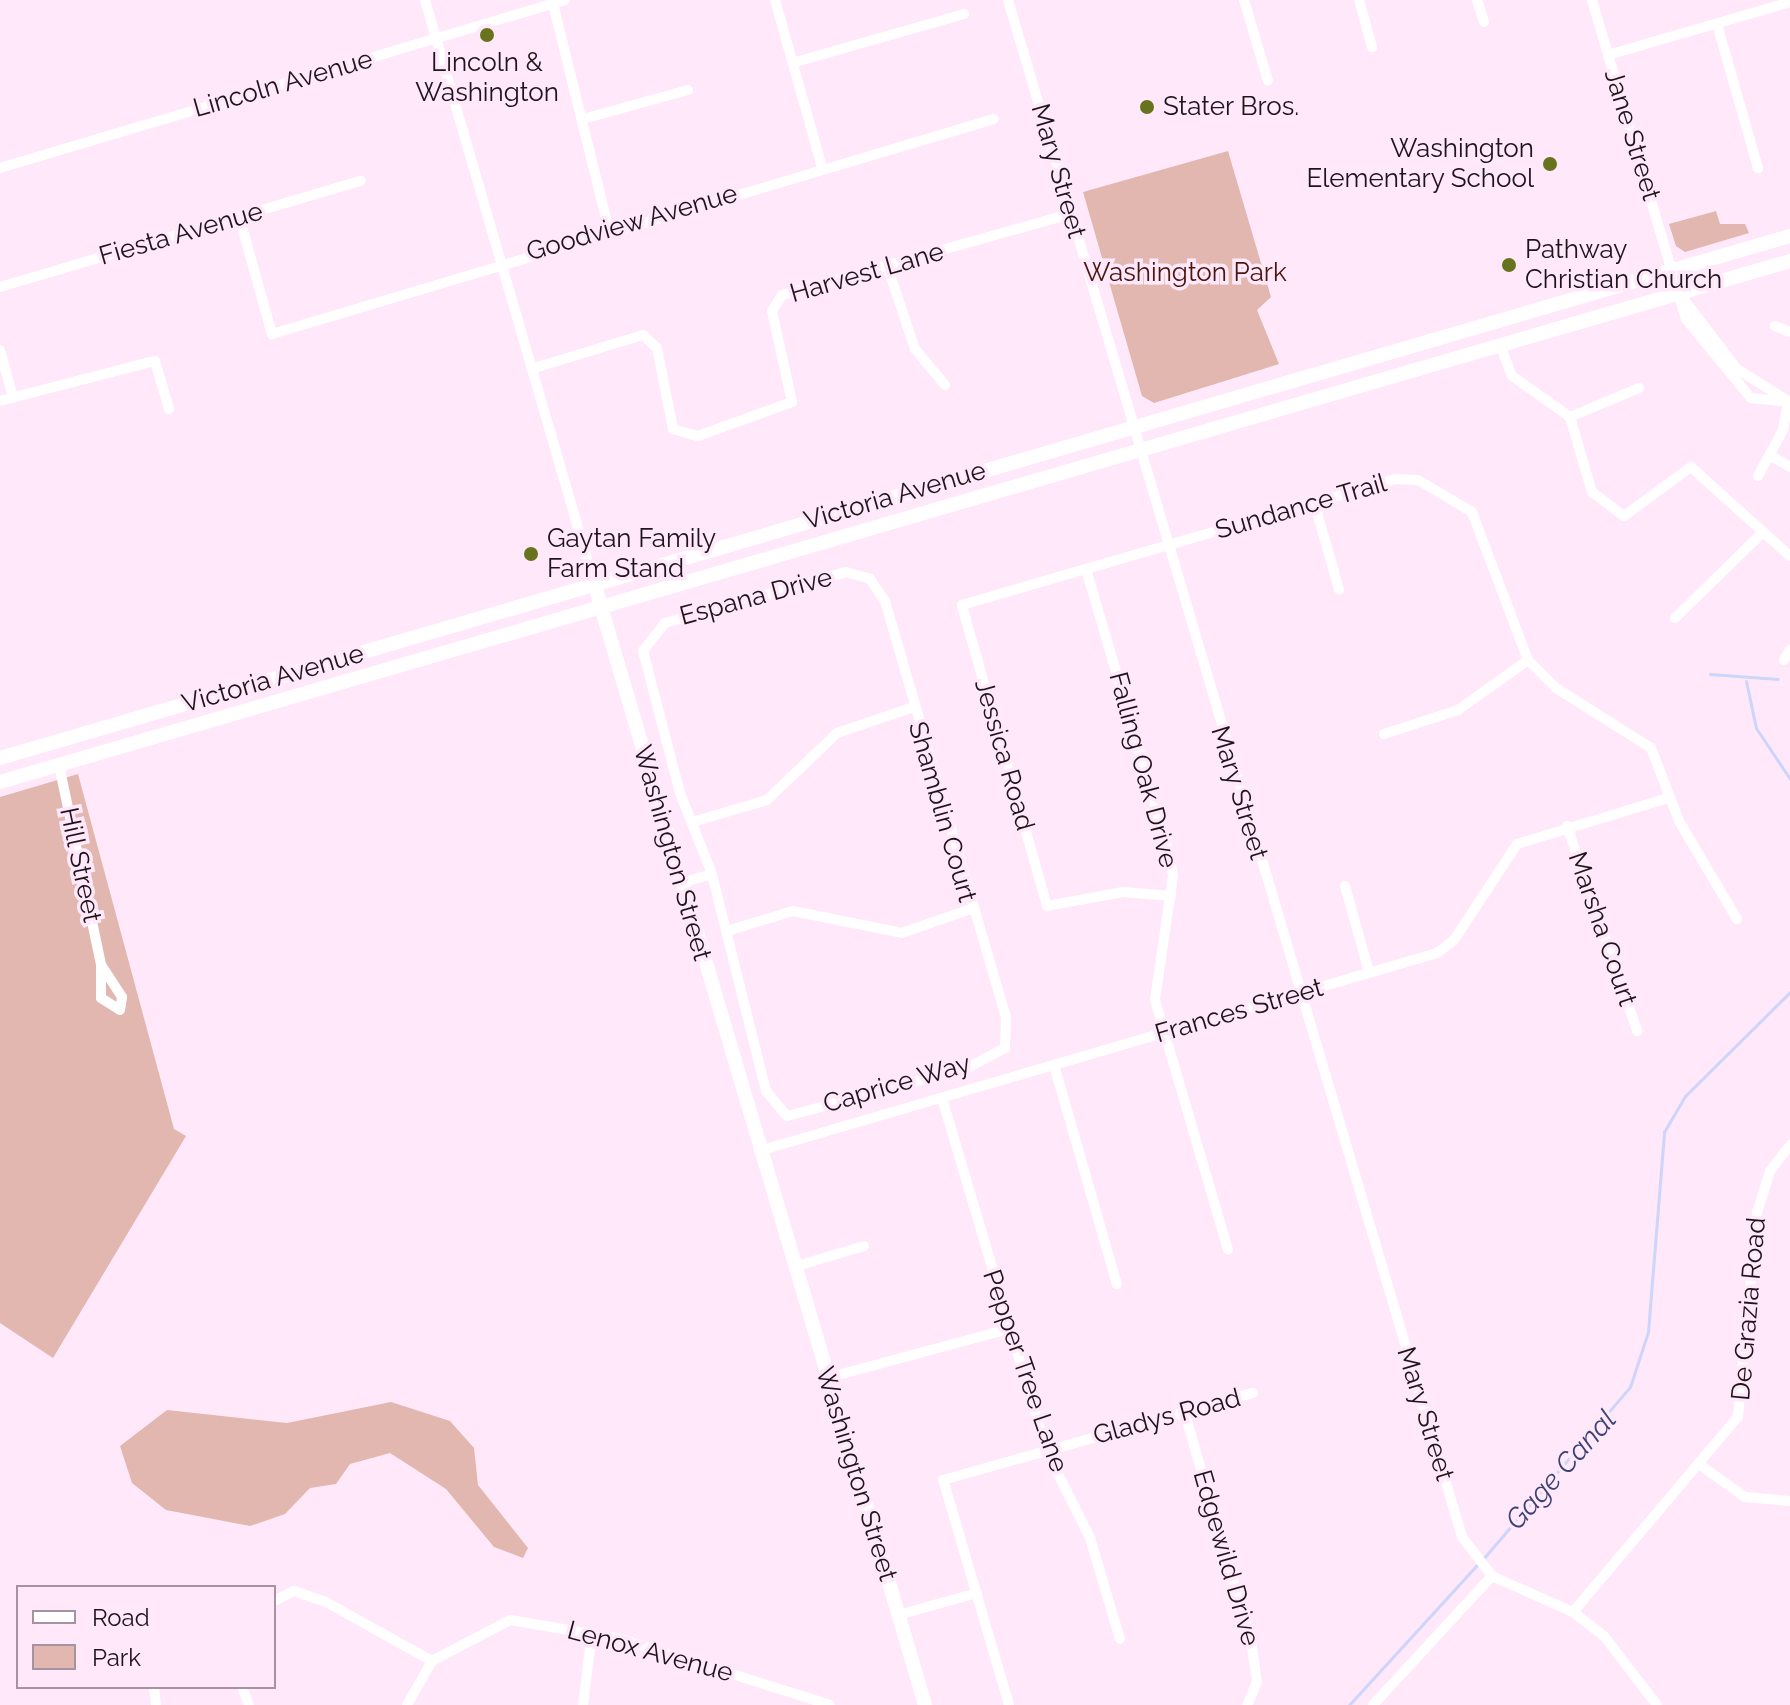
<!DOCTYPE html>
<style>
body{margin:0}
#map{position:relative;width:1790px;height:1705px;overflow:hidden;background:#ffe8fa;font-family:Raleway,sans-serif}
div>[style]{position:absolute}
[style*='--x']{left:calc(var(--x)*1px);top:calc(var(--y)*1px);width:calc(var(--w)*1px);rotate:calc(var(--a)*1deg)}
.green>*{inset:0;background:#e1b7af}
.stream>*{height:3px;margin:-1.5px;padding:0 1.5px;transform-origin:1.5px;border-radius:1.5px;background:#cdd5fb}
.minor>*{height:10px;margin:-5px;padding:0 5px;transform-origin:5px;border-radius:5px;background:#fff}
.major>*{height:14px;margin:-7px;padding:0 7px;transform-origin:7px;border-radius:7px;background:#fff}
.dots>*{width:22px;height:22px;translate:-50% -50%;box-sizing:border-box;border:4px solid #ffe8fa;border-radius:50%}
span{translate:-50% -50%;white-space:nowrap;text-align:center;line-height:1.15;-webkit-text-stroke:7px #ffe8fa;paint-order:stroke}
.poi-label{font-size:26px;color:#1e141c}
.left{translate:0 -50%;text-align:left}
.right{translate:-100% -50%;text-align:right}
.street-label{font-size:26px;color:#1e141c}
.park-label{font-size:26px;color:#4b150d}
.water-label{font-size:28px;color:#3b4274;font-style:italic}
.legend{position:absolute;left:16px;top:1585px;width:260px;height:104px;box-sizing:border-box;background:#ffe8fa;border:2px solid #a593a1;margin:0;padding:10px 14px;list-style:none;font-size:24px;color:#1e141c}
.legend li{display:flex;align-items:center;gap:16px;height:40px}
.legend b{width:40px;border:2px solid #a593a1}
</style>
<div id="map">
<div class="green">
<div style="clip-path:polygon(1228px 151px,1271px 297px,1257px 310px,1279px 364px,1154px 403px,1142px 396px,1083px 192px)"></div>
<div style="clip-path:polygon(1716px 211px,1720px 224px,1745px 224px,1749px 233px,1685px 252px,1676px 246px,1669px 224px)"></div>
<div style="clip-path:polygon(78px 774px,174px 1129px,186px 1136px,53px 1358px,0 1323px,0 797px)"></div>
<div style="clip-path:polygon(391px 1402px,450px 1421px,474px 1448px,478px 1485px,528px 1548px,523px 1558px,494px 1547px,446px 1489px,390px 1453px,350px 1464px,336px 1484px,310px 1488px,285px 1514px,250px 1526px,166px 1510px,132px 1483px,120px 1446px,167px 1410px,287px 1423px)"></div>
</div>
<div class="stream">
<div style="--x:1710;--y:674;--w:68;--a:4.2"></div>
<div style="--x:1746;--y:681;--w:48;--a:78"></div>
<div style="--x:1756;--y:728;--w:61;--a:56.3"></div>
<div style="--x:1483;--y:1559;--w:226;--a:-49.5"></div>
<div style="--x:1630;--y:1387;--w:58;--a:-71.9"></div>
<div style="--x:1648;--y:1332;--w:201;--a:-85.4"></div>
<div style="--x:1664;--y:1132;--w:42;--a:-59.7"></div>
<div style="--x:1685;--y:1096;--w:148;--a:-44.7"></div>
<div style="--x:1349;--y:1705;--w:190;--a:-47.6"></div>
</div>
<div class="minor">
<div style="--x:425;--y:0;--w:607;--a:73.83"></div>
<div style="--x:775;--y:0;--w:173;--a:74.3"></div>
<div style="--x:1008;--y:0;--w:1603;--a:73.54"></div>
<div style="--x:1462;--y:1537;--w:49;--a:52.4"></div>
<div style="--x:1492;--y:1576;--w:89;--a:24"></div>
<div style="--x:1573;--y:1612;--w:39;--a:38"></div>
<div style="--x:1604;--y:1636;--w:87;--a:52.5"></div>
<div style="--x:1244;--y:0;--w:84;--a:73.5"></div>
<div style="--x:1359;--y:0;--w:49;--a:74.5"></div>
<div style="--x:1477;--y:0;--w:23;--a:72"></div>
<div style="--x:1592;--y:0;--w:333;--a:73.6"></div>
<div style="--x:1686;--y:319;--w:102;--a:50.6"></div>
<div style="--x:1751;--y:398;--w:39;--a:6"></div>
<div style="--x:553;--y:4;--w:233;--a:76.1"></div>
<div style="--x:1717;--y:24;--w:150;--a:74.1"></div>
<div style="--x:1608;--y:55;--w:190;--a:-16.2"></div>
<div style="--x:792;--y:63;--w:179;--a:-15.9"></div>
<div style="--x:583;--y:119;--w:109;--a:-15.4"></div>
<div style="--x:0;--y:168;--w:589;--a:-16.56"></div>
<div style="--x:239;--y:216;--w:123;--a:74.4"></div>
<div style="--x:272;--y:334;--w:753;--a:-16.58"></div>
<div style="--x:888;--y:268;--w:85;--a:71.6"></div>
<div style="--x:915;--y:349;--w:47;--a:50.2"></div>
<div style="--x:0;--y:287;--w:376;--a:-16.4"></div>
<div style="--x:1679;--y:293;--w:96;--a:52.7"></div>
<div style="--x:1737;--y:369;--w:60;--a:32.1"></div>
<div style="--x:1775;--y:326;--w:16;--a:22"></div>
<div style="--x:1500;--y:345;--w:33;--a:69"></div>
<div style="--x:1512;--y:376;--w:71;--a:35.3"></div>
<div style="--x:1570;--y:417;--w:78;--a:73.7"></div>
<div style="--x:1592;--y:492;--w:40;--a:37"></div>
<div style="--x:1624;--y:516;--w:83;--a:-36.2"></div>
<div style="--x:1691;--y:467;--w:133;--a:42"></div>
<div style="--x:0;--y:350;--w:49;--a:74.5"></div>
<div style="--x:531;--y:369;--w:117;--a:-16.9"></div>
<div style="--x:643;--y:335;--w:19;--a:43"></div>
<div style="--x:657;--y:348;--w:83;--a:78.8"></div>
<div style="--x:673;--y:429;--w:26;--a:16"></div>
<div style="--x:698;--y:436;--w:100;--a:-19.9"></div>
<div style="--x:792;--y:402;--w:93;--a:-102.4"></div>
<div style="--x:772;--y:311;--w:19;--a:-58"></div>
<div style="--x:782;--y:295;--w:299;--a:-15.7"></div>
<div style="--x:0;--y:401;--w:160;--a:-14.5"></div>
<div style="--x:155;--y:361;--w:50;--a:73.7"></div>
<div style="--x:1570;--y:417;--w:75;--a:-22.8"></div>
<div style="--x:1770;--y:455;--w:23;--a:31"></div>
<div style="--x:1758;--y:476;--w:52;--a:-61.5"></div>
<div style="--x:1783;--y:430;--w:29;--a:-80"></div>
<div style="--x:1314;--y:502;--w:91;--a:74"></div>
<div style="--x:1086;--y:569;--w:296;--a:73.7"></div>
<div style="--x:1169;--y:853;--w:23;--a:80"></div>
<div style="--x:1173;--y:876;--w:125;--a:98.3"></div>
<div style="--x:1155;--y:1000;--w:260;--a:73.7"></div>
<div style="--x:846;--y:572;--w:25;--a:16"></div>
<div style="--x:870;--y:579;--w:27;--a:56"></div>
<div style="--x:885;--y:601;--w:434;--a:73.8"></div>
<div style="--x:1006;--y:1018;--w:30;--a:92"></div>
<div style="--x:1005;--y:1048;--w:41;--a:152.2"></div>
<div style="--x:969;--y:1067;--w:188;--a:164.9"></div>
<div style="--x:787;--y:1116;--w:33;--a:-130"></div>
<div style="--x:766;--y:1091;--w:224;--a:-104"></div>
<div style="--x:712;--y:874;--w:87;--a:-111.6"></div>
<div style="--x:680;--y:793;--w:147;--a:-104.6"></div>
<div style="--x:643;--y:651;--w:36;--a:-52"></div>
<div style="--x:665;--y:623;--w:188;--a:-15.7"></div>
<div style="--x:1675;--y:618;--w:123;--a:-44.3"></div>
<div style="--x:1784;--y:660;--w:12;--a:-59"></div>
<div style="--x:1384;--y:734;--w:78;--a:-18"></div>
<div style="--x:1458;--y:710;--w:86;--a:-35.5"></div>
<div style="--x:59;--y:765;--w:204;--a:78.1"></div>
<div style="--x:101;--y:965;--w:33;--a:90"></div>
<div style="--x:101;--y:998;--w:22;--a:32"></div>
<div style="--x:120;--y:1010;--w:13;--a:-81"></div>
<div style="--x:122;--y:997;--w:38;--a:-123"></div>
<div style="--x:692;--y:822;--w:78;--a:-16.3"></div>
<div style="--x:767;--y:800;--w:97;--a:-43.7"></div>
<div style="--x:837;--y:733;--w:78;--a:-18.7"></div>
<div style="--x:1567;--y:826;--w:217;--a:71.1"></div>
<div style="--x:681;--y:883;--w:32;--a:-16"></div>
<div style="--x:1345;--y:886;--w:89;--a:74.4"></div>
<div style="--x:1171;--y:896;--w:48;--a:-175.2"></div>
<div style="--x:1123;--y:892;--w:77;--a:169.6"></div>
<div style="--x:1047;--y:906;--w:313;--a:-105.8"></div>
<div style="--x:962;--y:605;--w:452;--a:-16.2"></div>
<div style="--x:1396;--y:479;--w:22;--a:3"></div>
<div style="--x:1418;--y:480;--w:63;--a:30.7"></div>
<div style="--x:1472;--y:512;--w:158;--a:69.3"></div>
<div style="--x:1528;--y:660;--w:40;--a:45"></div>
<div style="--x:1556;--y:688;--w:112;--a:32.3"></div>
<div style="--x:1651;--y:748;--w:78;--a:69"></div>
<div style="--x:1679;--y:821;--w:114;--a:59.4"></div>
<div style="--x:727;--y:931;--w:69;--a:-16.9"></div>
<div style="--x:793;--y:911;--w:111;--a:11.4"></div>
<div style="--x:902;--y:933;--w:73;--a:-19.2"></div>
<div style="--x:1054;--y:1065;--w:228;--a:74"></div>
<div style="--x:942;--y:1098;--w:367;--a:73.5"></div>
<div style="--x:1046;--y:1450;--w:98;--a:63.4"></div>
<div style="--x:1090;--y:1538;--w:105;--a:73.5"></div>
<div style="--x:759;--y:1151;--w:706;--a:-16.28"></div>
<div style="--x:1437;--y:953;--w:21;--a:-37"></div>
<div style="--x:1454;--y:940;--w:115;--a:-56.7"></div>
<div style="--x:1517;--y:844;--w:158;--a:-16.9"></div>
<div style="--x:794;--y:1267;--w:73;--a:-16.7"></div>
<div style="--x:827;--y:1378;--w:188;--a:-15.1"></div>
<div style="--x:1184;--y:1411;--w:239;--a:73.7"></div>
<div style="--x:1251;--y:1640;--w:42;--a:81.9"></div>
<div style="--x:1257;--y:1682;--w:25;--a:113"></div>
<div style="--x:1703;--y:1467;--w:52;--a:35.5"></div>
<div style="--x:1745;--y:1497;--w:45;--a:5.1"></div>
<div style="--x:274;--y:1601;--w:22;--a:-27"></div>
<div style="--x:294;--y:1591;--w:34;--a:19"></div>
<div style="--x:326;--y:1602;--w:121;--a:29.1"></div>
<div style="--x:1573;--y:1612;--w:255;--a:-49.8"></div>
<div style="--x:1738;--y:1417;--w:205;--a:-84.7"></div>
<div style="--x:1757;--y:1213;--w:44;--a:-72.8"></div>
<div style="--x:1770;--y:1171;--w:33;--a:-52"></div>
<div style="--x:898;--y:1615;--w:82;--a:-15.6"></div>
<div style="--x:154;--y:1687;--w:18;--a:84"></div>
<div style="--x:242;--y:1687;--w:19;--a:69"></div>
<div style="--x:407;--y:1705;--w:51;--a:-60.4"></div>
<div style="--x:432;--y:1661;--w:88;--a:-27.7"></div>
<div style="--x:510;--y:1620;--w:113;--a:9.7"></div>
<div style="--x:621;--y:1639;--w:219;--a:17.5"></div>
<div style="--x:583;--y:1705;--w:73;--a:-82.9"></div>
<div style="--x:1009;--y:1705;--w:234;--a:-106.3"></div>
<div style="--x:943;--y:1480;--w:322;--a:-15.7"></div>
<div style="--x:1373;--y:1705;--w:176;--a:-47.3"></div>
</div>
<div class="major">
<div style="--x:594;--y:583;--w:1170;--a:73.56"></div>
<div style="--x:0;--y:758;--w:1865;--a:-16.26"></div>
<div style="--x:0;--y:782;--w:1864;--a:-16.23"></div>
</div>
<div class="dots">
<div style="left:487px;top:35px;background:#68731e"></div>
<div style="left:1147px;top:107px;background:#68731e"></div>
<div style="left:1550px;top:164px;background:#68731e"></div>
<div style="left:1509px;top:265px;background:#68731e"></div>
<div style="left:531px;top:554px;background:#68731e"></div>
</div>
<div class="poi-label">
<span style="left:487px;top:78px">Lincoln &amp;<br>Washington</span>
<span class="left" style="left:1163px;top:107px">Stater Bros.</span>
<span class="right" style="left:1534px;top:164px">Washington<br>Elementary School</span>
<span class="left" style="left:1525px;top:265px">Pathway<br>Christian Church</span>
<span class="left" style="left:547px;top:554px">Gaytan Family<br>Farm Stand</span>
</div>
<div class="street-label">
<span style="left:283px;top:84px;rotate:-16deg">Lincoln Avenue</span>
<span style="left:1632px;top:135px;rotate:73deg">Jane Street</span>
<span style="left:1058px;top:171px;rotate:74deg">Mary Street</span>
<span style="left:632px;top:223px;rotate:-16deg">Goodview Avenue</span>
<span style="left:181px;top:234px;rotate:-16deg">Fiesta Avenue</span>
<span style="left:867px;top:273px;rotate:-16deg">Harvest Lane</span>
<span style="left:895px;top:496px;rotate:-16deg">Victoria Avenue</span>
<span style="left:1301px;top:507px;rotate:-16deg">Sundance Trail</span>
<span style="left:756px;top:597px;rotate:-15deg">Espana Drive</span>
<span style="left:273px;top:679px;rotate:-16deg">Victoria Avenue</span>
<span style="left:1004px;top:755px;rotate:74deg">Jessica Road</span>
<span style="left:1143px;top:770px;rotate:75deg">Falling Oak Drive</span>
<span style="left:1239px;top:793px;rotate:73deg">Mary Street</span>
<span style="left:942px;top:812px;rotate:74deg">Shamblin Court</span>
<span style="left:672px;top:853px;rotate:74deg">Washington Street</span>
<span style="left:80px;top:865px;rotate:78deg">Hill Street</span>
<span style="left:1602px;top:929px;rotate:71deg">Marsha Court</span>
<span style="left:1239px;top:1011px;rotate:-16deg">Frances Street</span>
<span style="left:897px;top:1084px;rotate:-16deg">Caprice Way</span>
<span style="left:1749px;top:1309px;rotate:-85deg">De Grazia Road</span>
<span style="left:1025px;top:1371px;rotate:71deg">Pepper Tree Lane</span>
<span style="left:1425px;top:1414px;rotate:73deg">Mary Street</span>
<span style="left:1167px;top:1417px;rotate:-15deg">Gladys Road</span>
<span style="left:856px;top:1474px;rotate:73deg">Washington Street</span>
<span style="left:1226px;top:1558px;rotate:74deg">Edgewild Drive</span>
<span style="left:650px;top:1652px;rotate:15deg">Lenox Avenue</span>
</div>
<div class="park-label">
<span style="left:1185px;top:273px">Washington Park</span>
</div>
<div class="water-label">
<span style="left:1561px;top:1470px;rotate:-48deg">Gage Canal</span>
</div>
<ul class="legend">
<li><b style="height:10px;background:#fff"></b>Road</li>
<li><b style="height:22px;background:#e1b7af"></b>Park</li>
</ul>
</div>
